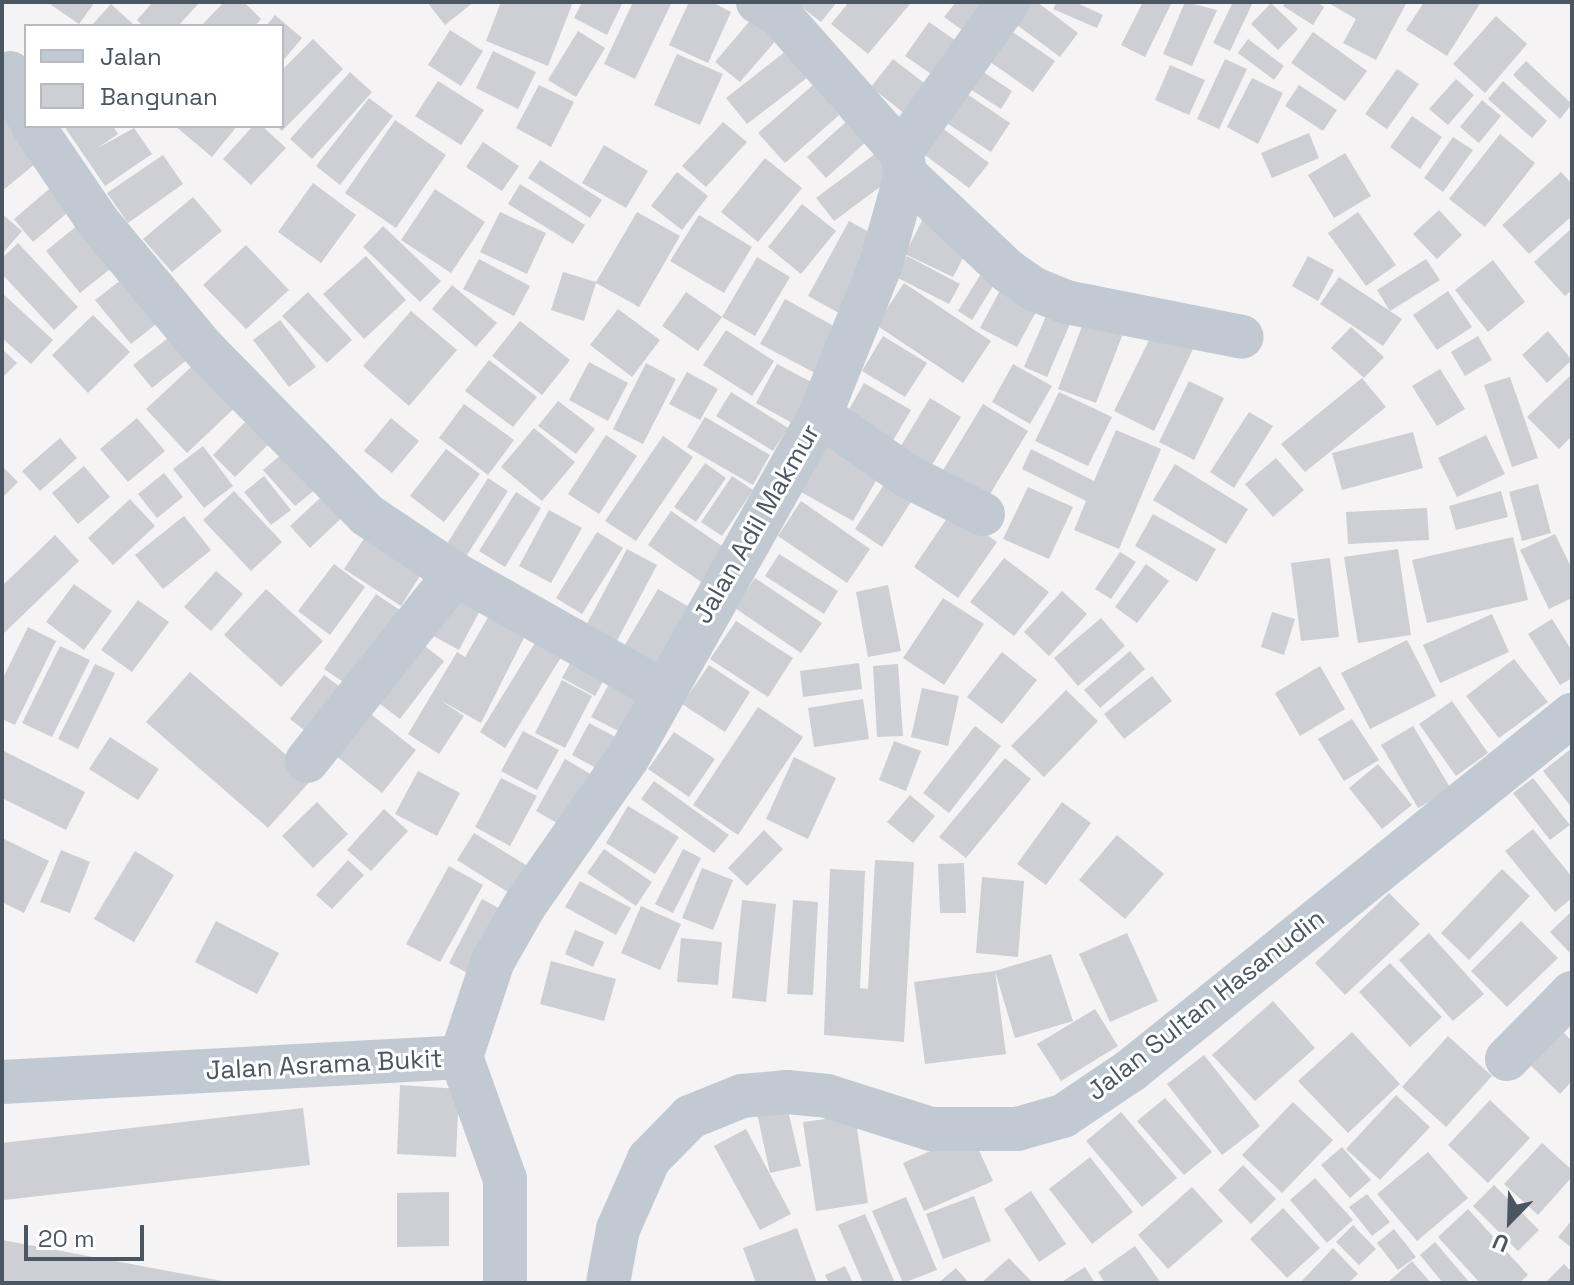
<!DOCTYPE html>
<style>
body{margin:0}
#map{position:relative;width:1574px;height:1285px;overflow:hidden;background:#f5f3f3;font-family:"Space Grotesk",sans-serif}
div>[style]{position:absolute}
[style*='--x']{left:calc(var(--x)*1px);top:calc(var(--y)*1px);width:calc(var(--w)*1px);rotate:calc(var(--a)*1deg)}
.building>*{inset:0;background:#cdcfd5}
.minor>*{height:44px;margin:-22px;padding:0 22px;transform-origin:22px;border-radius:22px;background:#c1cad2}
span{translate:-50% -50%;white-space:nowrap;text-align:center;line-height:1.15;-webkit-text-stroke:6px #fff;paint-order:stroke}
.street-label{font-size:26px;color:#4a5661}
.frame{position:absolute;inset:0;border:4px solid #4a5661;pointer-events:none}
.legend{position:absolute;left:24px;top:24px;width:260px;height:104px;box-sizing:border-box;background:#fff;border:2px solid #b7bbc0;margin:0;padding:10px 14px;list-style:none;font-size:24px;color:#4a5661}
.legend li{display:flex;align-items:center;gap:16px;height:40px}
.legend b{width:40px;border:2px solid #b7bbc0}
.north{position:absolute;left:1470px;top:1181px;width:80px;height:80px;-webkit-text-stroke:6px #fff;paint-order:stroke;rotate:203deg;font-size:22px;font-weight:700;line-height:32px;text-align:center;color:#4a5661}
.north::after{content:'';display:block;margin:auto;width:28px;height:36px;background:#4a5661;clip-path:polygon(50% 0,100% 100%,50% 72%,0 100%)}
.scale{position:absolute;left:24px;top:1225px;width:120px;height:36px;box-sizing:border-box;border:4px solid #4a5661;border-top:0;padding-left:10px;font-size:24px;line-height:28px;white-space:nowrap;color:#4a5661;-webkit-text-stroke:6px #fff;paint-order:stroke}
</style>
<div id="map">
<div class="building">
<div style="clip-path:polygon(47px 2px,95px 2px,79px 24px)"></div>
<div style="clip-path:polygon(153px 2px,200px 2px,178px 26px,143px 26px,137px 20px)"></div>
<div style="clip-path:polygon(224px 2px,244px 2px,261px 19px,255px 26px,201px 26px)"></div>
<div style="clip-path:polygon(427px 2px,474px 2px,445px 25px)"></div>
<div style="clip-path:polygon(501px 2px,573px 2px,548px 66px,486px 41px)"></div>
<div style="clip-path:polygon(582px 2px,623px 2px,607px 35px,574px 18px)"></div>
<div style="clip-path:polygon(633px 2px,672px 2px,635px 79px,604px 64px)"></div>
<div style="clip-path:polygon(689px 2px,712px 2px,731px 12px,708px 63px,669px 45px)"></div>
<div style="clip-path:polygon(795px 2px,837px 2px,821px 22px)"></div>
<div style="clip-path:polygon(849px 2px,907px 2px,910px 4px,868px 54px,831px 24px)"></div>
<div style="clip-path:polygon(956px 2px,999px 2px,973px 38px,944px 17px)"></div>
<div style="clip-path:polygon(1016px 2px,1037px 2px,1078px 33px,1060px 57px,1005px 16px)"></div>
<div style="clip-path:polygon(1057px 2px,1075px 2px,1103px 15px,1097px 28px,1053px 9px)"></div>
<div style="clip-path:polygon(1143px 2px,1172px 2px,1145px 57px,1121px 45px)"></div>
<div style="clip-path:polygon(1185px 2px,1217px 10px,1192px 66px,1163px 54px)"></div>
<div style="clip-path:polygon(1233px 2px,1253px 2px,1230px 51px,1213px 43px)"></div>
<div style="clip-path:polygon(1285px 2px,1317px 2px,1324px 7px,1313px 25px,1283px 6px)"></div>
<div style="clip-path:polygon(1327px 2px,1407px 2px,1376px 60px,1343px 43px,1356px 19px)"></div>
<div style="clip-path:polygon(1424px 2px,1481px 2px,1447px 56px,1406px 30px)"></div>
<div style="clip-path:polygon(1271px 3px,1298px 29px,1278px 50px,1251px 24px)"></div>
<div style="clip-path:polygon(111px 4px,135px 26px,91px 26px)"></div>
<div style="clip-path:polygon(759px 10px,784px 31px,740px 82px,715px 62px)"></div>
<div style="clip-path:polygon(275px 15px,302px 38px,282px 62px,282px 26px,266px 26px)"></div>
<div style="clip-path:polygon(1496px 16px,1527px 44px,1485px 93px,1453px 64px)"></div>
<div style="clip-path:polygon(929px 22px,968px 49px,944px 83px,905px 56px)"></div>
<div style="clip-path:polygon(1001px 24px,1055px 61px,1033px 92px,979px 54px)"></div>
<div style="clip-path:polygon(450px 30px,483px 51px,461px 86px,428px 65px)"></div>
<div style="clip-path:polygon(578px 31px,605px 48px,576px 97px,548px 80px)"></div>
<div style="clip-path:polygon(1313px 32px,1367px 71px,1345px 101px,1291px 63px)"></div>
<div style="clip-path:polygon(313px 39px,343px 69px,282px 131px,277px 126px,282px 126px,282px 70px)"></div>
<div style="clip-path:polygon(1248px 39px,1284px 66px,1274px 80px,1238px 53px)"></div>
<div style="clip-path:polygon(791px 47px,812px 74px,747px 124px,726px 98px)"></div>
<div style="clip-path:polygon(493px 51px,536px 72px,518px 109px,476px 88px)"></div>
<div style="clip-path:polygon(677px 54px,723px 74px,700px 125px,654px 105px)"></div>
<div style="clip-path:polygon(893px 59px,937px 93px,915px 122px,871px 87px)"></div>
<div style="clip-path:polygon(1225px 59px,1247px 69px,1219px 129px,1197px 119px)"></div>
<div style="clip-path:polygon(1526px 61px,1572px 104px,1560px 119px,1513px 75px)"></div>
<div style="clip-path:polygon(973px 65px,1012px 91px,1001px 109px,961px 83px)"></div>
<div style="clip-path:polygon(1170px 65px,1205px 80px,1189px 115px,1155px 100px)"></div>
<div style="clip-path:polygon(1397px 69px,1419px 84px,1387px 129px,1365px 114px)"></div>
<div style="clip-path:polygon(350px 72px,372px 92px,312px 159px,290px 139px)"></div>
<div style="clip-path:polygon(1252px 78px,1283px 93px,1258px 144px,1227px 127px)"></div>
<div style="clip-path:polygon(1456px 79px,1474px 95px,1448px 125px,1429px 109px)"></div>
<div style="clip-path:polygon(438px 81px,484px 110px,461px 145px,415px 116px)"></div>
<div style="clip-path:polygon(1503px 81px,1547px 121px,1532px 138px,1488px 99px)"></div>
<div style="clip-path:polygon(539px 85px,574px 102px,551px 147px,516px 128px)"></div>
<div style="clip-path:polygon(813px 85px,839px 115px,785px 163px,758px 133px)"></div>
<div style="clip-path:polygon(1299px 85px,1337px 110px,1323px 131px,1285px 106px)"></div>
<div style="clip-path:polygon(961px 90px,1010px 123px,991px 152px,942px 120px)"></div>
<div style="clip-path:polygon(369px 98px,393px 116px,340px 185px,316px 166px)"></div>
<div style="clip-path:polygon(1482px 100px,1501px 116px,1479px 143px,1460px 127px)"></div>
<div style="clip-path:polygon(10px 112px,46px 155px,2px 191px,2px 119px)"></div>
<div style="clip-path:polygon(1412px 116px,1442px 137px,1420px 169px,1390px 147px)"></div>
<div style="clip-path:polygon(395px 120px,446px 155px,396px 228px,345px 193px)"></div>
<div style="clip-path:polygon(848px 120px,868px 140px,826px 178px,807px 157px)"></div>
<div style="clip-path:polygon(723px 122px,747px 142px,706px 187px,682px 166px)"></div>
<div style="clip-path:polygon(937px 124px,989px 163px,969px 188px,917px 149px)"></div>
<div style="clip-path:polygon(64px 126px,113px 126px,118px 134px,96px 149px,134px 128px,152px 154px,105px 186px)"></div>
<div style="clip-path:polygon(175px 126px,237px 126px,212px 157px)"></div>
<div style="clip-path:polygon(253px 126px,262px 126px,286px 148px,251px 185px,223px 159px)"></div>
<div style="clip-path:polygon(1309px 133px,1319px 158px,1272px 178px,1261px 153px)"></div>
<div style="clip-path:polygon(1500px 134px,1535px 163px,1485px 227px,1449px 199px)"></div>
<div style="clip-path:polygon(1453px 137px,1473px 150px,1443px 192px,1424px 178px)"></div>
<div style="clip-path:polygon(483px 142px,519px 166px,502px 191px,466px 167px)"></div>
<div style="clip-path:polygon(604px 145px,648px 171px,626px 208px,582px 183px)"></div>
<div style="clip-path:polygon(879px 151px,896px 175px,834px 221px,816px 198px)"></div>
<div style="clip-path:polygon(1345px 153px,1371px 196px,1334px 218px,1308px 175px)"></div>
<div style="clip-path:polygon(163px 155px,183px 184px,128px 223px,107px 193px)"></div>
<div style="clip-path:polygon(765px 158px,802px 188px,758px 242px,721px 212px)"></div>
<div style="clip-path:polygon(540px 160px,602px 200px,590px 218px,528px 178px)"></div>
<div style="clip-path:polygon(677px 172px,708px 196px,682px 230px,651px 206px)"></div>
<div style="clip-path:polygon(1561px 172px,1572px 184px,1572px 216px,1529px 254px,1502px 225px)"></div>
<div style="clip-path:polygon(62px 178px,81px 201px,33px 242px,14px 219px)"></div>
<div style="clip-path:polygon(313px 183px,356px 215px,321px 263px,278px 232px)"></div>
<div style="clip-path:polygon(520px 184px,585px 225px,573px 244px,508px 204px)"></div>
<div style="clip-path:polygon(435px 189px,485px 222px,451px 273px,401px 240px)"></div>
<div style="clip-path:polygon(193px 197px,222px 231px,172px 272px,143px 239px)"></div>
<div style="clip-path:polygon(802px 204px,836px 231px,801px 274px,768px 247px)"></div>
<div style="clip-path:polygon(1439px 210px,1462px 235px,1437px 259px,1413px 234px)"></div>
<div style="clip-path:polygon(500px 212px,546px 233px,527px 274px,480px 252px)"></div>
<div style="clip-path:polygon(637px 212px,680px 236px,639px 307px,596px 283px,584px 321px,551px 310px,563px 272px,596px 282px)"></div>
<div style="clip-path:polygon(1358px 212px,1396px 265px,1366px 286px,1328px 233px)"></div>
<div style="clip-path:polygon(2px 214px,22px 231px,2px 254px)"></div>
<div style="clip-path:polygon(90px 215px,124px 258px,80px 293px,46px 251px)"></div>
<div style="clip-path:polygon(699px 215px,752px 247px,724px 293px,670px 261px)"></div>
<div style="clip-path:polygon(925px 215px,973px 239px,953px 277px,905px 254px)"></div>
<div style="clip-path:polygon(849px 221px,880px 238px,839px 313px,808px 296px)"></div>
<div style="clip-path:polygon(383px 226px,441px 281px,420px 302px,363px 247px)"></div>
<div style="clip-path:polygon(1572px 228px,1572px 290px,1565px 296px,1534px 262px)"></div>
<div style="clip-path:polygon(18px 243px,78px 307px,54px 330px,2px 274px,2px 258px)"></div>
<div style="clip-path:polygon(246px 245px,289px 290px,246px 329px,203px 285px)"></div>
<div style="clip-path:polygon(366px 256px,406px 300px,364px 339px,323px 294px)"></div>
<div style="clip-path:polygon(907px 256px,960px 284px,949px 304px,896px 277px)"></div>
<div style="clip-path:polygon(1308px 256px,1334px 270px,1318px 301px,1292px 286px)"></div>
<div style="clip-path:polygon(757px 257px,790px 277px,755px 336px,722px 317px)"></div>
<div style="clip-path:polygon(479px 259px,530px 286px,514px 316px,463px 289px)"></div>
<div style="clip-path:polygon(1426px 259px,1440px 280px,1390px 311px,1377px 290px)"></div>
<div style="clip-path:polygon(1493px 260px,1525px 302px,1488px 332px,1455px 290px)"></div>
<div style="clip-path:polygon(989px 261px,1003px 270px,972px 320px,958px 311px)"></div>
<div style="clip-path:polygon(135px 269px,170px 313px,131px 344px,95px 300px)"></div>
<div style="clip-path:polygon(1339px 277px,1402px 319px,1383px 346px,1320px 304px)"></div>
<div style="clip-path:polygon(1006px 279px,1043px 299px,1017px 347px,980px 328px)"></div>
<div style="clip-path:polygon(904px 283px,991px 341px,963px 383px,876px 325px)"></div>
<div style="clip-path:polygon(452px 285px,497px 323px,476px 347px,432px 309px)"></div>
<div style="clip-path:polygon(1448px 291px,1472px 327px,1437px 350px,1413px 315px)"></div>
<div style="clip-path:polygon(308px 292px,352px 340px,327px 363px,282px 316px)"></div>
<div style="clip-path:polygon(686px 292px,722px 317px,698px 351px,662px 326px)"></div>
<div style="clip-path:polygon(2px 293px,53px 340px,31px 364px,2px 338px)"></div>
<div style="clip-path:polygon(785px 299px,841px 330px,817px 374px,760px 344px)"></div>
<div style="clip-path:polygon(1053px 300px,1076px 310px,1047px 377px,1024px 367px)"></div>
<div style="clip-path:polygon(618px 309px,660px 340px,632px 377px,590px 345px)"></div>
<div style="clip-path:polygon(411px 311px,457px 350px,409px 406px,363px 366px)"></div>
<div style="clip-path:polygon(1088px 311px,1126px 326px,1096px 403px,1058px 389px)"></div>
<div style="clip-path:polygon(93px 315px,130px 352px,88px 393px,52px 355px)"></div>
<div style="clip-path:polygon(280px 320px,316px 367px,289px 387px,253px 340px)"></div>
<div style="clip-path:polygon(520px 321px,570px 360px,542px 395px,492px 356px)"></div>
<div style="clip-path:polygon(1351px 327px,1384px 357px,1364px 378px,1331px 348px)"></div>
<div style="clip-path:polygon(180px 329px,198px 351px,152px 388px,133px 365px)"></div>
<div style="clip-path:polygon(726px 330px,774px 361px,752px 396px,703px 365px)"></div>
<div style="clip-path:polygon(1154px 330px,1193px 349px,1154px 431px,1114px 411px)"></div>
<div style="clip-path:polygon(1548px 331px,1572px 360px,1547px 383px,1522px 355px)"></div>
<div style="clip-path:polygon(883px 336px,927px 363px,905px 397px,862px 371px)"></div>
<div style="clip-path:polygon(1478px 336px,1492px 360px,1465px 376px,1451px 352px)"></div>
<div style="clip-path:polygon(2px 349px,17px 363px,2px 378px)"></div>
<div style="clip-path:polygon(203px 356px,244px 399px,187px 453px,146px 409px)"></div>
<div style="clip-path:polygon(489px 360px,537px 397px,513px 427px,465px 391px)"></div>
<div style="clip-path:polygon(589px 362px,628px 383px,608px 421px,569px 400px)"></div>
<div style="clip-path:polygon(646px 363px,676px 379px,643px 444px,613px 429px)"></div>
<div style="clip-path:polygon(777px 364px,815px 384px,794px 424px,756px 403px)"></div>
<div style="clip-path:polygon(1013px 364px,1052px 386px,1030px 424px,992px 402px)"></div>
<div style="clip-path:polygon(1440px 369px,1465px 409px,1437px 426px,1412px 386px)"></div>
<div style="clip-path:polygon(687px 372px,718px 389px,700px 420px,669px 404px)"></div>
<div style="clip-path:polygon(1572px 374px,1572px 436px,1559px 449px,1527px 417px)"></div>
<div style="clip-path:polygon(1510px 377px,1538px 458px,1512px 467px,1484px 385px)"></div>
<div style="clip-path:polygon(1362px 378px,1386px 407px,1305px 472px,1281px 444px)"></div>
<div style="clip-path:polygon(1189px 381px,1224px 398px,1194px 460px,1159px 442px)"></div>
<div style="clip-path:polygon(864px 383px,911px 410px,888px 449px,842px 422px)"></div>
<div style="clip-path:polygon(731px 392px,788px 428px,773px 451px,716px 416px)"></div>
<div style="clip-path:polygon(1059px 392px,1112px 417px,1088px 466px,1035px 441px)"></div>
<div style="clip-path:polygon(930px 398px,961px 417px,927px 473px,896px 454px)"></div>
<div style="clip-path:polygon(558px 401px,595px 429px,576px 454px,538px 426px)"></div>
<div style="clip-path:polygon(464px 404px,514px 440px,488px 475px,439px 438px)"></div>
<div style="clip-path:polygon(983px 404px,1028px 431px,984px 504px,939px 477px)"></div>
<div style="clip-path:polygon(257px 410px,280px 433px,235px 477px,213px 455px)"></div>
<div style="clip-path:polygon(1249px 412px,1273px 426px,1234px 488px,1210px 472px)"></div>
<div style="clip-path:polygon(705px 417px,770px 455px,753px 485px,687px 447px)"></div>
<div style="clip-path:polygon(137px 418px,165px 451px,128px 482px,100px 449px)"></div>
<div style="clip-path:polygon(391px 418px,419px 441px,392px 473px,364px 451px)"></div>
<div style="clip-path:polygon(534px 428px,575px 462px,542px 501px,501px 467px)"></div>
<div style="clip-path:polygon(1116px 430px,1161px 449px,1119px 549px,1074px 530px,1086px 501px,1022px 469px,1031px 449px,1094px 481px)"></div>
<div style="clip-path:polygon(1413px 432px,1423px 468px,1342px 490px,1332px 453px)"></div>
<div style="clip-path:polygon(606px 435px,637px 456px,599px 514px,568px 494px)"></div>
<div style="clip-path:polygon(1486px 435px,1505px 474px,1457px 497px,1438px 458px)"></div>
<div style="clip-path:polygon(663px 436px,693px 457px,636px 541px,605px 521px)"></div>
<div style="clip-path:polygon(832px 436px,885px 465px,853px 521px,801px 492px)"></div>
<div style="clip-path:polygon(60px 438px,77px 458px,40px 491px,22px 471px)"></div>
<div style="clip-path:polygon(295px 443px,327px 480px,295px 506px,263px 470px)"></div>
<div style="clip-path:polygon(203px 446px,233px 486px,204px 508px,173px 469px)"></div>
<div style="clip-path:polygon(446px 449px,480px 474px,444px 522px,410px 496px)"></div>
<div style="clip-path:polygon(1276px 458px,1304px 490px,1273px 517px,1245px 484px)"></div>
<div style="clip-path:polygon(705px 463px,726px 478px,696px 522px,674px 507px)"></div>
<div style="clip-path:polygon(1175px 464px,1248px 509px,1226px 544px,1153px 500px)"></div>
<div style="clip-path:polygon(2px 466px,18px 482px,2px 498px)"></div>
<div style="clip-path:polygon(84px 466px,110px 497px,78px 524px,52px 493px)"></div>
<div style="clip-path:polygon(893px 471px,920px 488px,882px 547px,855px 529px)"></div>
<div style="clip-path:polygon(164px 473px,183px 497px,157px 518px,138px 494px)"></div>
<div style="clip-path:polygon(264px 476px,291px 510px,271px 525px,244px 492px)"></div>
<div style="clip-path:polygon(732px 476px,753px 490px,722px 536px,701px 522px)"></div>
<div style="clip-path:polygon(488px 478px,508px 491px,465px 558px,445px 547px)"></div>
<div style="clip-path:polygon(1538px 484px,1551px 533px,1522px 541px,1509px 492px)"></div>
<div style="clip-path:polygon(334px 485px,354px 506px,310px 548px,290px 526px)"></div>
<div style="clip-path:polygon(1028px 487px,1073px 507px,1049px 559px,1003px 539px)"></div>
<div style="clip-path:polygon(234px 491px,282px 542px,251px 571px,203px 520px)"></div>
<div style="clip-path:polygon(1501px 491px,1508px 517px,1456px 530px,1449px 506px)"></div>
<div style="clip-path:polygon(516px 492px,541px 508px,505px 567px,479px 551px)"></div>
<div style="clip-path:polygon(130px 499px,155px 526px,113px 565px,88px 538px)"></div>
<div style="clip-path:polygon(801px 501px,870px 549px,847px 583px,778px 536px)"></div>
<div style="clip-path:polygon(1427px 508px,1429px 540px,1348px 544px,1346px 512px)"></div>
<div style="clip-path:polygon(549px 510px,582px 528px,551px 583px,519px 566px)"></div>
<div style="clip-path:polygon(671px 511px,725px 548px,701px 582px,648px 545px)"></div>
<div style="clip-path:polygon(952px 511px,997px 542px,958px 598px,914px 567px)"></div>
<div style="clip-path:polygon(1153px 514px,1216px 549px,1197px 582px,1135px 546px)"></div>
<div style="clip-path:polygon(184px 516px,211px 550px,163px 589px,135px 555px)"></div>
<div style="clip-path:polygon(374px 523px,430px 560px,401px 606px,344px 569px)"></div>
<div style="clip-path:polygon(597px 532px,623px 548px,582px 614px,556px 598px)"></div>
<div style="clip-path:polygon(1555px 534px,1572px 569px,1572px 598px,1549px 609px,1520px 550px)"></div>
<div style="clip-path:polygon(55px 535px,79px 561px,4px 633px,2px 586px)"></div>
<div style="clip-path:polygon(1513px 537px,1528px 600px,1427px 623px,1412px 560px)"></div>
<div style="clip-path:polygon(627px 549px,657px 565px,612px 650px,582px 633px)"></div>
<div style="clip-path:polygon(1398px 549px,1411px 635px,1358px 643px,1344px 557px)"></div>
<div style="clip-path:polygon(1120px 552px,1136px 562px,1111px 599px,1095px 589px)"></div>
<div style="clip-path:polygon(779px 554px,838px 591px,824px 614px,765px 576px)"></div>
<div style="clip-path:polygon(1004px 558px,1049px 592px,1014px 636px,970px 602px)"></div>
<div style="clip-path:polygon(1330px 558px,1339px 637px,1301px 641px,1291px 563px)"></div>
<div style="clip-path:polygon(334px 564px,365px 587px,330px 635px,298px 611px)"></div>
<div style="clip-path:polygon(1146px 564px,1169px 581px,1137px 623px,1115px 607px)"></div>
<div style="clip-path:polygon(216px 571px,243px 594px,211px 631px,184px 607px)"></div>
<div style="clip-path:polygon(755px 578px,822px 623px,801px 653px,735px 608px)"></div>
<div style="clip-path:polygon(453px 583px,485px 601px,459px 650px,426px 632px)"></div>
<div style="clip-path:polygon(74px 584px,112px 611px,84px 650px,46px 622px)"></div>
<div style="clip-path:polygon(888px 585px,901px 651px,868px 657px,856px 592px)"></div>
<div style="clip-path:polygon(266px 589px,323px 641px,281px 687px,224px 635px)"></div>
<div style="clip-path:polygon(658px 589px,691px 608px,652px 673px,620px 653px)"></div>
<div style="clip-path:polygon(1062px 591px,1087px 614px,1049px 656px,1024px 632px)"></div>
<div style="clip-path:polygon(376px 594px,410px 617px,358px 692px,324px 669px)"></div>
<div style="clip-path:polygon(943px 598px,984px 624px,944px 685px,903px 658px)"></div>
<div style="clip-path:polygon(138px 600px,169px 622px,132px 672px,101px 650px)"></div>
<div style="clip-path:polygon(497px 602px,532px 622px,481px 723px,440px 700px,464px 716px,439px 754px,408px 734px,457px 652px,465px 657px)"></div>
<div style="clip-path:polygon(1272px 612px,1295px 619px,1284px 655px,1261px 647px)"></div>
<div style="clip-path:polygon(1492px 614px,1509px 652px,1440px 683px,1423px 645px)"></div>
<div style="clip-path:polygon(1101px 618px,1125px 646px,1078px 686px,1054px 658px)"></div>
<div style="clip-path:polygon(1552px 619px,1572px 651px,1572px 678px,1560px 685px,1528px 634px)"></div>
<div style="clip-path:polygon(736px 621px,793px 658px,768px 697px,710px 659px)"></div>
<div style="clip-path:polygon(28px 627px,56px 641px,15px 725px,2px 719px,2px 680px)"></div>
<div style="clip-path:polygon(412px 636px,444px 661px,400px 719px,368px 695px)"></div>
<div style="clip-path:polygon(538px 638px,563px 654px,505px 748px,480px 732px)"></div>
<div style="clip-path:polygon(1407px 640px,1436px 696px,1370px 729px,1341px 673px)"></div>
<div style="clip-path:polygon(60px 646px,90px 660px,52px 737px,22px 723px)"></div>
<div style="clip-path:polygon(579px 647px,612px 665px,595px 696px,562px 678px)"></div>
<div style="clip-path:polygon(1130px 651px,1145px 669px,1100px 708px,1084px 690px)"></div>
<div style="clip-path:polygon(1002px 652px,1037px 680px,1002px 724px,967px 697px)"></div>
<div style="clip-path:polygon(1514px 659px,1548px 702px,1499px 738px,1466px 696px)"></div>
<div style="clip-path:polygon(859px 663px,862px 689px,803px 697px,800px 671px)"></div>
<div style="clip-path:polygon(95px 664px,115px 673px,78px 749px,58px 739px)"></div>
<div style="clip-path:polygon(898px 664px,903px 736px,877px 737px,873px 666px)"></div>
<div style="clip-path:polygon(709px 665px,750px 692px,725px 732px,682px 704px)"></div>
<div style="clip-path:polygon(1320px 666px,1345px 709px,1300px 736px,1275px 693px)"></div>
<div style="clip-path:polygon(190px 672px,313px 778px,268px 828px,146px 722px)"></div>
<div style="clip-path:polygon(324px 675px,347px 692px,313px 737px,290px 719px)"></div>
<div style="clip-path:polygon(1152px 676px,1172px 701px,1124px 739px,1104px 714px)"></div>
<div style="clip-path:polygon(562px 680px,592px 696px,565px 748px,535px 733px)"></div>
<div style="clip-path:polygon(610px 682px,648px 702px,630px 737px,591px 717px)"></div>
<div style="clip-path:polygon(922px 688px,959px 696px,948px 746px,911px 737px)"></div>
<div style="clip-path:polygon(1066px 690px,1098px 721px,1044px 777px,1011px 746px)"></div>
<div style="clip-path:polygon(863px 699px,869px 739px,814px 747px,808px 708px)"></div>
<div style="clip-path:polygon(1452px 701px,1488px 753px,1456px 776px,1419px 724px)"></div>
<div style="clip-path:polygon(358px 704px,416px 750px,382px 793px,324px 746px)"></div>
<div style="clip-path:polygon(758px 707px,803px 737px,738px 835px,693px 805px)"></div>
<div style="clip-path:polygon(1352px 719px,1379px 760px,1344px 781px,1318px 739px)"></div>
<div style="clip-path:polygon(589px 723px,631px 745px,613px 777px,572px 755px)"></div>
<div style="clip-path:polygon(975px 726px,1001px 746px,949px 813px,923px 793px)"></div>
<div style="clip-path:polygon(1413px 726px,1451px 789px,1418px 808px,1381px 745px)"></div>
<div style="clip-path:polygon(523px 731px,559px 750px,537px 790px,501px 771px)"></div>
<div style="clip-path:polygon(674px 732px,715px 759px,689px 797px,648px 769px)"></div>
<div style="clip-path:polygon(110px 737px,159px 769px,138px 800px,89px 769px)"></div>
<div style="clip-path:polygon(894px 741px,921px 751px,906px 791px,879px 780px)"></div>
<div style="clip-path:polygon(1572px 748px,1572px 808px,1543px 771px)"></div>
<div style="clip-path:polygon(2px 750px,85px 792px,66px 830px,2px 798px)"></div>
<div style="clip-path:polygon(794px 757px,836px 778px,808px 839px,766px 819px)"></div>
<div style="clip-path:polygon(1005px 758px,1031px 779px,966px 858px,939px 837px)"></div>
<div style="clip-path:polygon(565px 759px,604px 782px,574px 833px,536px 811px)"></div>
<div style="clip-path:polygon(1378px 764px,1412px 805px,1382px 829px,1349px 788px)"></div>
<div style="clip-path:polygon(418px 771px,460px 793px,437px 836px,395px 814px)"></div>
<div style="clip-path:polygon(501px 778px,537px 796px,510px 846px,475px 827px)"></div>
<div style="clip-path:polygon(1533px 778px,1570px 825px,1550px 840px,1513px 793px)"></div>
<div style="clip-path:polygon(654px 781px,729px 835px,714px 853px,641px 799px)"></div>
<div style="clip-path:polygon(910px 795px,935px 816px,913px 843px,887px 822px)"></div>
<div style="clip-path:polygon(317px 802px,348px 834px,313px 868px,282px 836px)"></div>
<div style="clip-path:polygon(1062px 802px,1091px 823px,1046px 885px,1017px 864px)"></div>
<div style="clip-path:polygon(628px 806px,679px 837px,655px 874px,606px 843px)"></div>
<div style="clip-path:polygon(384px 809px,408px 831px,371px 871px,347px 850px)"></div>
<div style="clip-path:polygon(1533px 829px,1572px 877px,1572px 898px,1555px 912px,1505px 851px)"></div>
<div style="clip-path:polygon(764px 830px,783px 849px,747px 886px,728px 868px)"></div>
<div style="clip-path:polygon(474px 833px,539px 873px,522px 901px,457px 860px)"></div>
<div style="clip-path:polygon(1117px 835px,1164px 874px,1125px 919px,1079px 880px)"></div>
<div style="clip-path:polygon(2px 838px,49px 861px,24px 913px,2px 902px)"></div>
<div style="clip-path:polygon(604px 849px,652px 882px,636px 906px,587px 873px)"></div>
<div style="clip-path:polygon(683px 849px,701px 858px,673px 913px,655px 904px)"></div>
<div style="clip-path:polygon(61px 850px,90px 862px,70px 913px,40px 902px)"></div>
<div style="clip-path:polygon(135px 851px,174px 875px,134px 942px,94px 919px)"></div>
<div style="clip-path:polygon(348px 860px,364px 875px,332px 909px,316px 895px)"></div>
<div style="clip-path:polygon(875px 860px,914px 862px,904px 1042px,824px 1035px,830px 869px,865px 871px,860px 988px,868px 989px)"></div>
<div style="clip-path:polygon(964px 863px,966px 913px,940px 913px,938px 864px)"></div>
<div style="clip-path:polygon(449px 866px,483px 885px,440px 962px,406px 944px)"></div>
<div style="clip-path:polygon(702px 868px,733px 880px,713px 930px,682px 918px)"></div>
<div style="clip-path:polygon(1502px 869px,1530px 896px,1469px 960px,1441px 933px)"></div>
<div style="clip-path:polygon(982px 877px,1024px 881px,1018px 957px,976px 953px)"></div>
<div style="clip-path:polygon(580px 881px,631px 908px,616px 935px,565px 907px)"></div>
<div style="clip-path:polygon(1389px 893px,1420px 924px,1345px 995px,1315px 963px)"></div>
<div style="clip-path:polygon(482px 899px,506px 912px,473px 976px,449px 963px)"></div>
<div style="clip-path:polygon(742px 900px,776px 904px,766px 1002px,732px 998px)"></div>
<div style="clip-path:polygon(793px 900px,818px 902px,813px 995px,787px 994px)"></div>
<div style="clip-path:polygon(641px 906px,681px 924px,660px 970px,621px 953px)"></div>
<div style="clip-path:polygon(1572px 911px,1572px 955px,1550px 932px)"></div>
<div style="clip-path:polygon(216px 921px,279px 953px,257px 994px,195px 962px)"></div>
<div style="clip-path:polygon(1521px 921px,1558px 958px,1507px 1007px,1471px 971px)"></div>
<div style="clip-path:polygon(575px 930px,604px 942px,593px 967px,565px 954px)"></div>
<div style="clip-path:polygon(1127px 933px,1158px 1001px,1110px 1022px,1079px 954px)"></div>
<div style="clip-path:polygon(1429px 933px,1484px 994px,1453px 1021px,1399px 960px)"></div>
<div style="clip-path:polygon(681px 938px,722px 942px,718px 985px,677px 982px)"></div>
<div style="clip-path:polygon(1051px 954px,1073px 1021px,1015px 1038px,995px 971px,1006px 1054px,925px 1064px,914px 982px,995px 971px)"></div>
<div style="clip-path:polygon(551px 961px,616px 979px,604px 1021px,540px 1004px)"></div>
<div style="clip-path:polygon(1390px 963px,1442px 1017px,1410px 1047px,1359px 992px)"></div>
<div style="clip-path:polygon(1273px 1001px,1315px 1048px,1255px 1101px,1212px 1055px)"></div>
<div style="clip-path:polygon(1095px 1009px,1118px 1046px,1061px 1081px,1037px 1044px)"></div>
<div style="clip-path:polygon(1552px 1021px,1572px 1041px,1572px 1081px,1560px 1094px,1519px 1054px)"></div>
<div style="clip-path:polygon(1352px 1032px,1400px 1084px,1348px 1133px,1298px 1081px)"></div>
<div style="clip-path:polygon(1448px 1036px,1492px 1076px,1446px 1127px,1402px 1087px)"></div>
<div style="clip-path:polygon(1204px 1055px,1260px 1126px,1222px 1155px,1167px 1084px)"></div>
<div style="clip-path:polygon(400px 1085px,459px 1089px,456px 1157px,397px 1154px)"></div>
<div style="clip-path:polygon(1396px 1095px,1430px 1127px,1380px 1180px,1346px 1149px)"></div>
<div style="clip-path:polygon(1165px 1098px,1212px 1152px,1184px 1175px,1137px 1121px)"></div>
<div style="clip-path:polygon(1490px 1100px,1530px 1138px,1488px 1183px,1448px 1145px)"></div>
<div style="clip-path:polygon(786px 1102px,801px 1166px,770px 1173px,756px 1109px)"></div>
<div style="clip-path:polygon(1293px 1102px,1333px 1140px,1282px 1193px,1242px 1155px)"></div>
<div style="clip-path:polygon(303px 1108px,310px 1165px,4px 1200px,2px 1143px)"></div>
<div style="clip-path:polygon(1121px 1112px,1177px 1178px,1142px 1207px,1086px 1141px)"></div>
<div style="clip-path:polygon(855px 1115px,868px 1203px,816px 1211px,803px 1122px)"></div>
<div style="clip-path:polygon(746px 1129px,791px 1214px,760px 1230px,714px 1146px)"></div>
<div style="clip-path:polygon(971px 1133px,993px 1181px,924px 1211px,903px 1163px)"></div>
<div style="clip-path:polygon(1542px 1143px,1572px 1170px,1572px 1177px,1538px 1215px,1504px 1184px)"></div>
<div style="clip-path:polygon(1342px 1147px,1371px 1180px,1350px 1198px,1321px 1165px)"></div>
<div style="clip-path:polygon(1428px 1152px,1468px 1198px,1417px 1241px,1377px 1194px)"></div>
<div style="clip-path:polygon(1090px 1157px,1133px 1212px,1092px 1244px,1049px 1189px)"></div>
<div style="clip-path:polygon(1243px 1165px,1276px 1199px,1251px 1224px,1218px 1190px)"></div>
<div style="clip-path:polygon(1315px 1178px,1353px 1220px,1327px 1243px,1290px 1200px)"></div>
<div style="clip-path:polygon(1494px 1185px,1539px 1230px,1518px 1251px,1473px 1206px)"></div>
<div style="clip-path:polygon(1192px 1187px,1223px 1221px,1168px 1269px,1138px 1235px)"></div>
<div style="clip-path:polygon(1031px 1191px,1066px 1244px,1039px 1262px,1004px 1209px)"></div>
<div style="clip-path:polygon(449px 1192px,449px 1246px,397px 1247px,397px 1193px)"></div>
<div style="clip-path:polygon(1367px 1194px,1390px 1222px,1372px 1236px,1349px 1207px)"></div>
<div style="clip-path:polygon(974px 1196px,991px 1241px,943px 1259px,926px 1214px)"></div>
<div style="clip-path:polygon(906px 1197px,937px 1270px,903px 1283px,872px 1211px)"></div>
<div style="clip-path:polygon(1283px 1208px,1320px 1248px,1287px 1278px,1250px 1239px)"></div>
<div style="clip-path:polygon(1468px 1209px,1528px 1275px,1519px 1283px,1480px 1283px,1438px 1237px)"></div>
<div style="clip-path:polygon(865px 1214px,895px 1283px,863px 1283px,838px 1225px)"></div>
<div style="clip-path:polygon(1572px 1220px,1572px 1248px,1558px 1237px)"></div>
<div style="clip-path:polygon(1353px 1225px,1376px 1249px,1359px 1265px,1336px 1242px)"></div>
<div style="clip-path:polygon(797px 1228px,817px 1283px,756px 1283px,743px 1248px)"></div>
<div style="clip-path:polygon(1394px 1229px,1416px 1257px,1398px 1270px,1377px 1243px)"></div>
<div style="clip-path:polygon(2px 1240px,222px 1281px,222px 1283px,2px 1283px)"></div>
<div style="clip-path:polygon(1435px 1242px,1470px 1283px,1443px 1283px,1420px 1255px)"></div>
<div style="clip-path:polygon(1135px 1246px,1161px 1283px,1105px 1283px,1098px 1272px)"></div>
<div style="clip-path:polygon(1333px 1248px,1358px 1274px,1348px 1283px,1300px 1283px)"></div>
<div style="clip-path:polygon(1009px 1258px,1033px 1283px,981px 1283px)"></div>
<div style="clip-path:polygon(1412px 1261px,1431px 1283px,1387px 1283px)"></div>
<div style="clip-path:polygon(1564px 1264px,1572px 1272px,1572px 1283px,1545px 1283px)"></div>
<div style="clip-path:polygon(845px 1266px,853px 1283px,829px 1283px,825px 1275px)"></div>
<div style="clip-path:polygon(1085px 1267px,1095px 1283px,1060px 1283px)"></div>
<div style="clip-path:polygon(956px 1268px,969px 1283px,938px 1283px)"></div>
</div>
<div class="minor">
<div style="--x:10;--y:73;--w:43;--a:68.2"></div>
<div style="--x:33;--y:126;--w:117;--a:55.8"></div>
<div style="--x:99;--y:223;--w:164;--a:50.2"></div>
<div style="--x:204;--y:349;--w:233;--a:45.5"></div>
<div style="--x:367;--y:515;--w:106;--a:33.8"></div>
<div style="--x:455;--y:574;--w:239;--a:29.4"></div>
<div style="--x:901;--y:152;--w:184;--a:-54.5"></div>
<div style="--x:906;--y:175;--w:140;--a:43.3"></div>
<div style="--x:1008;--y:271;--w:32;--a:35"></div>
<div style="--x:1034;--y:289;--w:35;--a:22"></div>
<div style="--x:1066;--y:302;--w:179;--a:11.2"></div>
<div style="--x:820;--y:415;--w:106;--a:35"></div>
<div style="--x:907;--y:476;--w:85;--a:26.6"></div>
<div style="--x:307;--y:761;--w:238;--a:-51.6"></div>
<div style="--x:461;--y:1057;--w:101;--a:-71.6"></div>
<div style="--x:493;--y:961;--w:64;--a:-60.3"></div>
<div style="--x:525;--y:905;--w:178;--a:-55.1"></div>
<div style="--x:627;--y:759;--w:394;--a:-60.7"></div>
<div style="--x:820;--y:415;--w:163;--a:-68"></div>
<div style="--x:881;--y:264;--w:92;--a:-74.3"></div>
<div style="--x:906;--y:175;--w:24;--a:-102"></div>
<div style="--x:901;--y:152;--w:186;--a:-131.5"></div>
<div style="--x:778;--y:13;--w:23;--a:-151"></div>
<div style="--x:461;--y:1057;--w:130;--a:70.2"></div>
<div style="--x:505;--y:1179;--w:104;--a:90"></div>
<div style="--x:1507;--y:1059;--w:93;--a:-45.4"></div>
<div style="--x:2;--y:1082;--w:460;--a:-3.1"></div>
<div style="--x:608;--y:1283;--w:55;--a:-79.5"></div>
<div style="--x:618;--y:1229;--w:77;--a:-66.1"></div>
<div style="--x:649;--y:1159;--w:59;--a:-45.7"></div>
<div style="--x:690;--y:1117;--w:56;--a:-22"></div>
<div style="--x:742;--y:1096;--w:45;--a:-5.1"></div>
<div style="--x:787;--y:1092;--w:40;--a:5.7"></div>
<div style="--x:827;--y:1096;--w:109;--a:17.6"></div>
<div style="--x:931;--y:1129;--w:86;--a:0"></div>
<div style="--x:1017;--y:1129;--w:48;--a:-15.8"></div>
<div style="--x:1063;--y:1116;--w:81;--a:-33.9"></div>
<div style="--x:1130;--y:1071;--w:568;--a:-38.85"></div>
</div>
<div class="street-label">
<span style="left:757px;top:524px;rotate:-60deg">Jalan Adil Makmur</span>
<span style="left:1206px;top:1005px;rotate:-38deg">Jalan Sultan Hasanudin</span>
<span style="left:324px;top:1065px;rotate:-3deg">Jalan Asrama Bukit</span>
</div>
<div class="frame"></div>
<ul class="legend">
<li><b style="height:10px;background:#c1cad2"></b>Jalan</li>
<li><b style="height:22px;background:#cdcfd5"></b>Bangunan</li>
</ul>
<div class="north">U</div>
<div class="scale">20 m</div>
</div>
